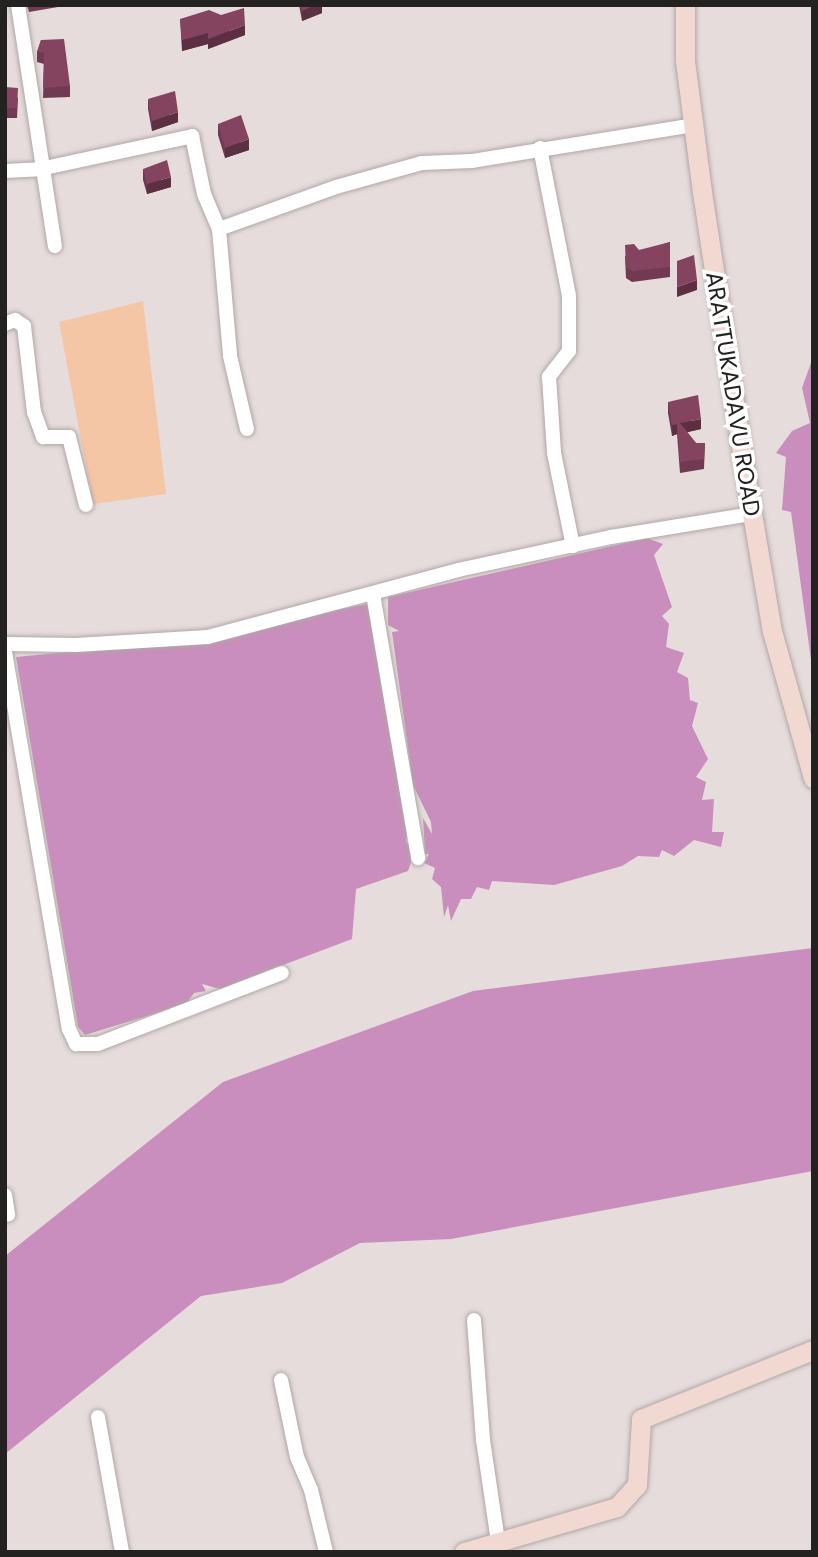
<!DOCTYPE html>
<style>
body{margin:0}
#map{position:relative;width:818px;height:1557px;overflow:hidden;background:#e6dcdc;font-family:Poppins,sans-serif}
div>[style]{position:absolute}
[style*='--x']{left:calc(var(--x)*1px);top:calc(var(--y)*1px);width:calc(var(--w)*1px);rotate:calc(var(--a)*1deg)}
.green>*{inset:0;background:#f5c6a6}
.water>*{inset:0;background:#c98ebd}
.roads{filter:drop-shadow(0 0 2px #b1a7a7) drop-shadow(0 0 2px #b1a7a7)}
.minor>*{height:14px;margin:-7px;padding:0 7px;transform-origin:7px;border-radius:7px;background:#fff}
.secondary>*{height:19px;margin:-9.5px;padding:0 9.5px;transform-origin:9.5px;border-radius:9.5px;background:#f1d9d2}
.wall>*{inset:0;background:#723a52}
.shaded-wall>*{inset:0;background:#5c2f42}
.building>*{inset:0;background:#84435f}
span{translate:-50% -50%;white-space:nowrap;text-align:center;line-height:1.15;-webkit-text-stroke:7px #fff;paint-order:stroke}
.street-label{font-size:23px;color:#242121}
.frame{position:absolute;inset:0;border:7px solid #242121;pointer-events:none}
</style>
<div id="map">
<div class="green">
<div style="clip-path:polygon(143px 301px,166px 494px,93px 504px,59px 322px)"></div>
</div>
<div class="water">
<div style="clip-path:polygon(813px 357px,813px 675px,791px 512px,782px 510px,786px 457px,776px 453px,792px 431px,810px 423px,802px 388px)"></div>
<div style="clip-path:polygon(647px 538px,663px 544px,654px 555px,672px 607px,662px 616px,669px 624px,666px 647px,684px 653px,677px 672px,688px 678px,690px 700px,698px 703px,692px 726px,708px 759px,696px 777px,706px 782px,702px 800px,714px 799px,712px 832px,724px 832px,721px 847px,694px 840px,674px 856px,662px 850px,659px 857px,638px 856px,622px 866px,554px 885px,492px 881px,489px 890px,477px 887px,471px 899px,461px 899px,451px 921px,448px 905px,444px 917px,441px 887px,432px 879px,435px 868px,424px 863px,429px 854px,425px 854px,423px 818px,432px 834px,431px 822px,413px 785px,392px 632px,399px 631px,388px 625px,388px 597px)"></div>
<div style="clip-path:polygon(368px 604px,403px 811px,409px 815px,406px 842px,415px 850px,408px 871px,356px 889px,352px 939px,220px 989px,202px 984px,206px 991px,194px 993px,186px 1004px,85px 1035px,78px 1027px,16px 657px,193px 640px,210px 644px,291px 618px)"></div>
<div style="clip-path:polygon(813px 948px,813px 1171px,451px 1239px,360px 1243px,282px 1283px,201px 1296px,5px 1454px,5px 1256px,223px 1082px,473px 991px)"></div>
</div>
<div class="roads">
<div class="minor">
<div style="--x:18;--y:5;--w:244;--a:81.3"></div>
<div style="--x:540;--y:148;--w:151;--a:78.9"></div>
<div style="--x:569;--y:296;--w:55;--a:90"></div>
<div style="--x:569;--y:351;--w:33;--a:128"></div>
<div style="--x:549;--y:377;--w:76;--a:86.2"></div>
<div style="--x:554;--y:453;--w:95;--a:78.5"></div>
<div style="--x:5;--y:171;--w:35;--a:-3"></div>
<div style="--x:40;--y:169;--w:156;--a:-12.2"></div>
<div style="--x:192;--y:136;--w:59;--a:78.3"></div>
<div style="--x:204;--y:194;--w:38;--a:67"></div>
<div style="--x:219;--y:229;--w:124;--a:-19.7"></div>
<div style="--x:336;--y:187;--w:89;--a:-15.6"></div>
<div style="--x:422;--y:163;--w:50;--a:-2.3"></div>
<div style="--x:472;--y:161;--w:225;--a:-9.2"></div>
<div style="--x:219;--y:229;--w:127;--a:85"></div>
<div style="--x:230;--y:356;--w:75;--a:76.9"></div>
<div style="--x:5;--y:324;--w:11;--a:-22"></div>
<div style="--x:15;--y:320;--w:11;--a:34"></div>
<div style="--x:24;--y:326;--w:87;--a:83.4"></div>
<div style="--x:34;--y:412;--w:27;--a:70"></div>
<div style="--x:43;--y:437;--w:26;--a:0"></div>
<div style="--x:69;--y:437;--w:70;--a:76"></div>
<div style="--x:373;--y:594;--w:268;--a:80.3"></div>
<div style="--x:5;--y:644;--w:71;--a:0.8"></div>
<div style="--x:76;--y:645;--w:132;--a:-3.5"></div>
<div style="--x:208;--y:637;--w:259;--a:-15"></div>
<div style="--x:458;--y:570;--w:157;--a:-12.2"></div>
<div style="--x:611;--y:537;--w:143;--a:-9.3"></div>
<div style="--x:5;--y:652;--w:382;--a:80.4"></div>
<div style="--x:69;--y:1029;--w:17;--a:65"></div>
<div style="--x:76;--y:1044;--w:22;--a:0"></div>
<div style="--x:98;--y:1044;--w:197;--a:-21.1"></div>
<div style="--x:5;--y:1195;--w:20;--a:81"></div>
<div style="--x:474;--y:1320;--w:120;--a:85.7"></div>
<div style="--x:483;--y:1440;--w:103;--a:81.6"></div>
<div style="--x:281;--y:1380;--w:79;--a:78.3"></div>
<div style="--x:297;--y:1457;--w:36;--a:67"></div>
<div style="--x:311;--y:1490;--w:64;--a:76.4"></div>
<div style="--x:98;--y:1417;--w:137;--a:79.9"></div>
</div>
<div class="secondary">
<div style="--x:685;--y:5;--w:56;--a:90"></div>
<div style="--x:685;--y:61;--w:132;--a:82.6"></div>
<div style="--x:702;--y:192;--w:283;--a:81.3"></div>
<div style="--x:745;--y:472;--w:161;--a:80.4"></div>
<div style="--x:772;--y:631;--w:153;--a:74.4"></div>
<div style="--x:464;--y:1552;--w:159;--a:-16.4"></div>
<div style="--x:617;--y:1507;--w:30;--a:-48"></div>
<div style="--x:637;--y:1485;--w:66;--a:-86.5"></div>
<div style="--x:641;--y:1419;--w:185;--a:-21.9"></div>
</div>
</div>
<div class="wall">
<div style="clip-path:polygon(27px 5px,58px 5px,58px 7px,29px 12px)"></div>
<div style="clip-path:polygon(299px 5px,322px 5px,322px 13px,302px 21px)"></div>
<div style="clip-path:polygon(180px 19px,245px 35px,208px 49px,208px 44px,182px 51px)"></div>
<div style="clip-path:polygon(41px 40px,70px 86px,70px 97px,43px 98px,44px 64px,37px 62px,37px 52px)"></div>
<div style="clip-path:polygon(5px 87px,18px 98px,17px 118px,5px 118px)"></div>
<div style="clip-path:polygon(148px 99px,178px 122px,152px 131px,148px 109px)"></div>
<div style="clip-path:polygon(218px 124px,249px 150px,225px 158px,218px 135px)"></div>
<div style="clip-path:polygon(143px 169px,171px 187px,147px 194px,143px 180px)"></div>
<div style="clip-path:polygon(670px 242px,670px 277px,632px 282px,626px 278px,625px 256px)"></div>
<div style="clip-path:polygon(668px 402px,701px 429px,687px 432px,696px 443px,705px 443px,704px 469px,680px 473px,677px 434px,672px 436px,668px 413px)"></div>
</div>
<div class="shaded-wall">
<div style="clip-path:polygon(315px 5px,322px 5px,322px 13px,302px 21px,302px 11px)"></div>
<div style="clip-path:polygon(245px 25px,245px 35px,208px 49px,208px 39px)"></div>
<div style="clip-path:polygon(208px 33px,208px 44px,182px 51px,182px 40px)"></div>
<div style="clip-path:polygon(178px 112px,178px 122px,152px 131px,152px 121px)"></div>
<div style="clip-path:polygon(249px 139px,249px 150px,225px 158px,225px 148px)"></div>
<div style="clip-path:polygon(171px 177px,171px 187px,147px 194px,147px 184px)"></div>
<div style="clip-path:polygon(697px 280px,697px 290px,677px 297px,677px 287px)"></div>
<div style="clip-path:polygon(701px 419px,701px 429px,680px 434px,680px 423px)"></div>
<div style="clip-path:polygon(677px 424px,677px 434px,672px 436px,672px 425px)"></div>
</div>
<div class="building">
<div style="clip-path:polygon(301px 5px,315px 5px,302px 11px)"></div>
<div style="clip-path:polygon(244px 8px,245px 25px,208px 39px,208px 33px,182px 40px,180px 19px,209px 10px,221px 15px)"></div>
<div style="clip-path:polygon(64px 39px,70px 86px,43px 88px,44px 53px,37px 52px,41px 40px)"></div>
<div style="clip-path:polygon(5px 87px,18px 88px,17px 108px,5px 108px)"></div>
<div style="clip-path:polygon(175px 91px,178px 112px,152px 121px,148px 99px)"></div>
<div style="clip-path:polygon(241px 115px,249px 139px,225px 148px,218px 124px)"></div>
<div style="clip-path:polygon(167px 160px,171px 177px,147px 184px,143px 169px)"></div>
<div style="clip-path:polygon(670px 242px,670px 267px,632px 271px,626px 267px,625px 245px,634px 244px,639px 250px)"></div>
<div style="clip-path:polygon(694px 255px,697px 280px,677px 287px,677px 261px)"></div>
<div style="clip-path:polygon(698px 395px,701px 419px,680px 423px,696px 443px,705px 443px,704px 459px,680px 462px,677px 424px,672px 425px,668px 402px)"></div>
</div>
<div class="street-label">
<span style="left:733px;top:394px;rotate:81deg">ARATTUKADAVU ROAD</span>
</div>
<div class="frame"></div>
</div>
